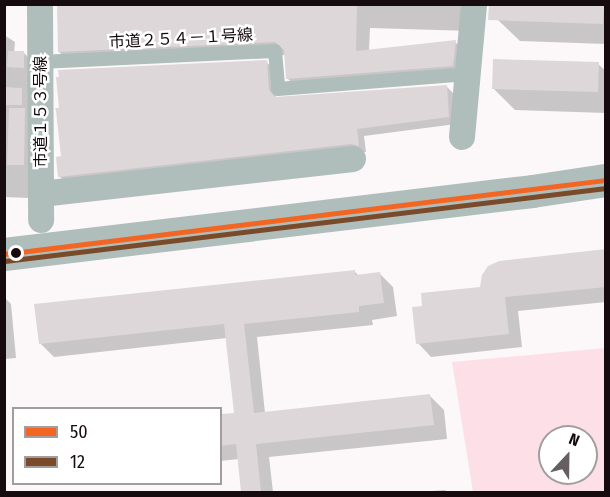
<!DOCTYPE html>
<meta charset="utf-8">
<style>
body{margin:0}
#map{position:relative;width:610px;height:497px;overflow:hidden;background:#fcf8f9;font-family:"Fira Sans Condensed","Noto Sans JP",sans-serif}
div>[style]{position:absolute}
[style*='--x']{left:calc(var(--x)*1px);top:calc(var(--y)*1px);width:calc(var(--w)*1px);rotate:calc(var(--a)*1deg)}
.green>*{inset:0;background:#fde0e7}
.shadow>*{inset:0;background:#0003}
.building>*{inset:0;background:#ded7d9}
.service>*{height:14px;margin:-7px;padding:0 7px;transform-origin:7px;border-radius:7px;background:#afbebb}
.minor>*{height:26px;margin:-13px;padding:0 13px;transform-origin:13px;border-radius:13px;background:#afbebb}
.tertiary>*{height:33px;margin:-16.5px;padding:0 16.5px;transform-origin:16.5px;border-radius:16.5px;background:#afbebb}
.bus-1>*{height:4.5px;margin:-2.25px;padding:0 2.25px;transform-origin:2.25px;border-radius:2.25px;background:#f26522}
.bus-2>*{height:4.5px;margin:-2.25px;padding:0 2.25px;transform-origin:2.25px;border-radius:2.25px;background:#7a4b2a}
.dots>*{width:16px;height:16px;translate:-50% -50%;box-sizing:border-box;border:3px solid #fff;border-radius:50%}
span{translate:-50% -50%;white-space:nowrap;text-align:center;line-height:1.15;-webkit-text-stroke:5px #fff;paint-order:stroke}
.street-label{font-size:16px;color:#160c0f}
.frame{position:absolute;inset:0;border:6px solid #160c0f;pointer-events:none}
.legend{position:absolute;left:12px;top:407px;width:210px;height:78px;box-sizing:border-box;background:#fff;border:2px solid #a29e9f;margin:0;padding:8px 10px;list-style:none;font-size:18px;color:#160c0f}
.legend li{display:flex;align-items:center;gap:12px;height:30px}
.legend b{width:30px;border:2px solid #a29e9f}
.north{position:absolute;left:538px;top:425px;width:60px;height:60px;box-sizing:border-box;background:#fff;border:2px solid #a29e9f;border-radius:50%;rotate:22deg;font-size:16px;font-weight:700;line-height:24px;text-align:center;color:#160c0f}
.north::after{content:'';display:block;margin:auto;width:21px;height:27px;background:#665f61;clip-path:polygon(50% 0,100% 100%,50% 72%,0 100%)}
</style>
<div id="map">
<div class="green">
<div style="clip-path:polygon(evenodd,605px 348px,605px 492px,473px 492px,452px 362px,605px 348px,550px 437px,586px 437px,586px 473px,550px 473px,550px 437px)"></div>
</div>
<div class="shadow">
<div style="clip-path:polygon(58px 4px,471px 4px,471px 31px,370px 28px,369px 51px,455px 42px,469px 55px,466px 79px,301px 92px,288px 79px,286px 55px,73px 65px,59px 52px)"></div>
<div style="clip-path:polygon(499px 4px,606px 4px,606px 44px,520px 41px,498px 20px)"></div>
<div style="clip-path:polygon(4px 35px,15px 42px,14px 53px,24px 53px,31px 60px,29px 198px,4px 197px)"></div>
<div style="clip-path:polygon(266px 62px,274px 69px,276px 99px,446px 86px,454px 94px,456px 124px,364px 136px,366px 152px,67px 184px,59px 176px)"></div>
<div style="clip-path:polygon(598px 64px,606px 71px,606px 113px,515px 110px,493px 88px)"></div>
<div style="clip-path:polygon(606px 250px,606px 302px,518px 311px,522px 347px,431px 357px,418px 343px,424px 307px)"></div>
<div style="clip-path:polygon(354px 271px,359px 276px,379px 273px,393px 287px,397px 316px,372px 320px,373px 325px,257px 337px,265px 413px,430px 396px,444px 410px,447px 439px,269px 457px,273px 492px,243px 492px,239px 459px,220px 461px,220px 416px,236px 414px,227px 338px,54px 357px,40px 343px)"></div>
<div style="clip-path:polygon(4px 297px,11px 304px,16px 358px,4px 359px)"></div>
<div style="clip-path:polygon(445px 490px,448px 492px,418px 492px)"></div>
</div>
<div class="building">
<div style="clip-path:polygon(57px 4px,357px 4px,356px 51px,456px 40px,453px 66px,286px 79px,284px 50px,275px 42px,58px 52px)"></div>
<div style="clip-path:polygon(489px 4px,604px 4px,603px 24px,488px 20px)"></div>
<div style="clip-path:polygon(8px 51px,24px 51px,24px 68px,7px 67px)"></div>
<div style="clip-path:polygon(493px 59px,599px 62px,598px 92px,492px 89px)"></div>
<div style="clip-path:polygon(267px 60px,269px 90px,275px 97px,447px 85px,449px 117px,357px 129px,359px 146px,351px 144px,58px 177px,56px 157px,61px 156px,56px 111px,55px 108px,59px 108px,56px 77px,59px 77px,58px 70px)"></div>
<div style="clip-path:polygon(4px 87px,22px 88px,22px 105px,4px 105px)"></div>
<div style="clip-path:polygon(9px 108px,25px 108px,24px 165px,7px 165px)"></div>
<div style="clip-path:polygon(606px 249px,606px 287px,505px 297px,509px 334px,416px 344px,412px 307px,422px 306px,421px 293px,480px 287px,482px 275px,488px 266px,499px 261px)"></div>
<div style="clip-path:polygon(355px 270px,355px 275px,380px 272px,384px 303px,359px 306px,359px 312px,244px 324px,254px 413px,430px 394px,434px 425px,256px 444px,261px 492px,241px 492px,236px 444px,220px 446px,220px 414px,234px 413px,224px 324px,39px 344px,34px 304px)"></div>
</div>
<div class="service">
<div style="--x:40;--y:62;--w:235;--a:-2.7"></div>
<div style="--x:275;--y:51;--w:38;--a:85"></div>
<div style="--x:278;--y:89;--w:191;--a:-4.5"></div>
</div>
<div class="minor">
<div style="--x:40;--y:4;--w:216;--a:89.7"></div>
<div style="--x:462;--y:137;--w:134;--a:-84.8"></div>
<div style="--x:41;--y:194;--w:314;--a:-6.4"></div>
</div>
<div class="tertiary">
<div style="--x:4;--y:254;--w:532;--a:-6.8"></div>
<div style="--x:532;--y:191;--w:75;--a:-8.5"></div>
</div>
<div class="bus-1">
<div style="--x:4;--y:254;--w:607;--a:-7.01"></div>
</div>
<div class="bus-2">
<div style="--x:5;--y:261;--w:605;--a:-6.93"></div>
</div>
<div class="dots">
<div style="left:16px;top:253px;background:#160c0f"></div>
</div>
<div class="street-label">
<span style="left:181px;top:39px;rotate:-3deg">市道２５４－１号線</span>
<span style="left:41px;top:112px;rotate:-90deg">市道１５３号線</span>
</div>
<div class="frame"></div>
<ul class="legend">
<li><b style="height:8px;background:#f26522"></b>50</li>
<li><b style="height:8px;background:#7a4b2a"></b>12</li>
</ul>
<div class="north">N</div>
</div>
